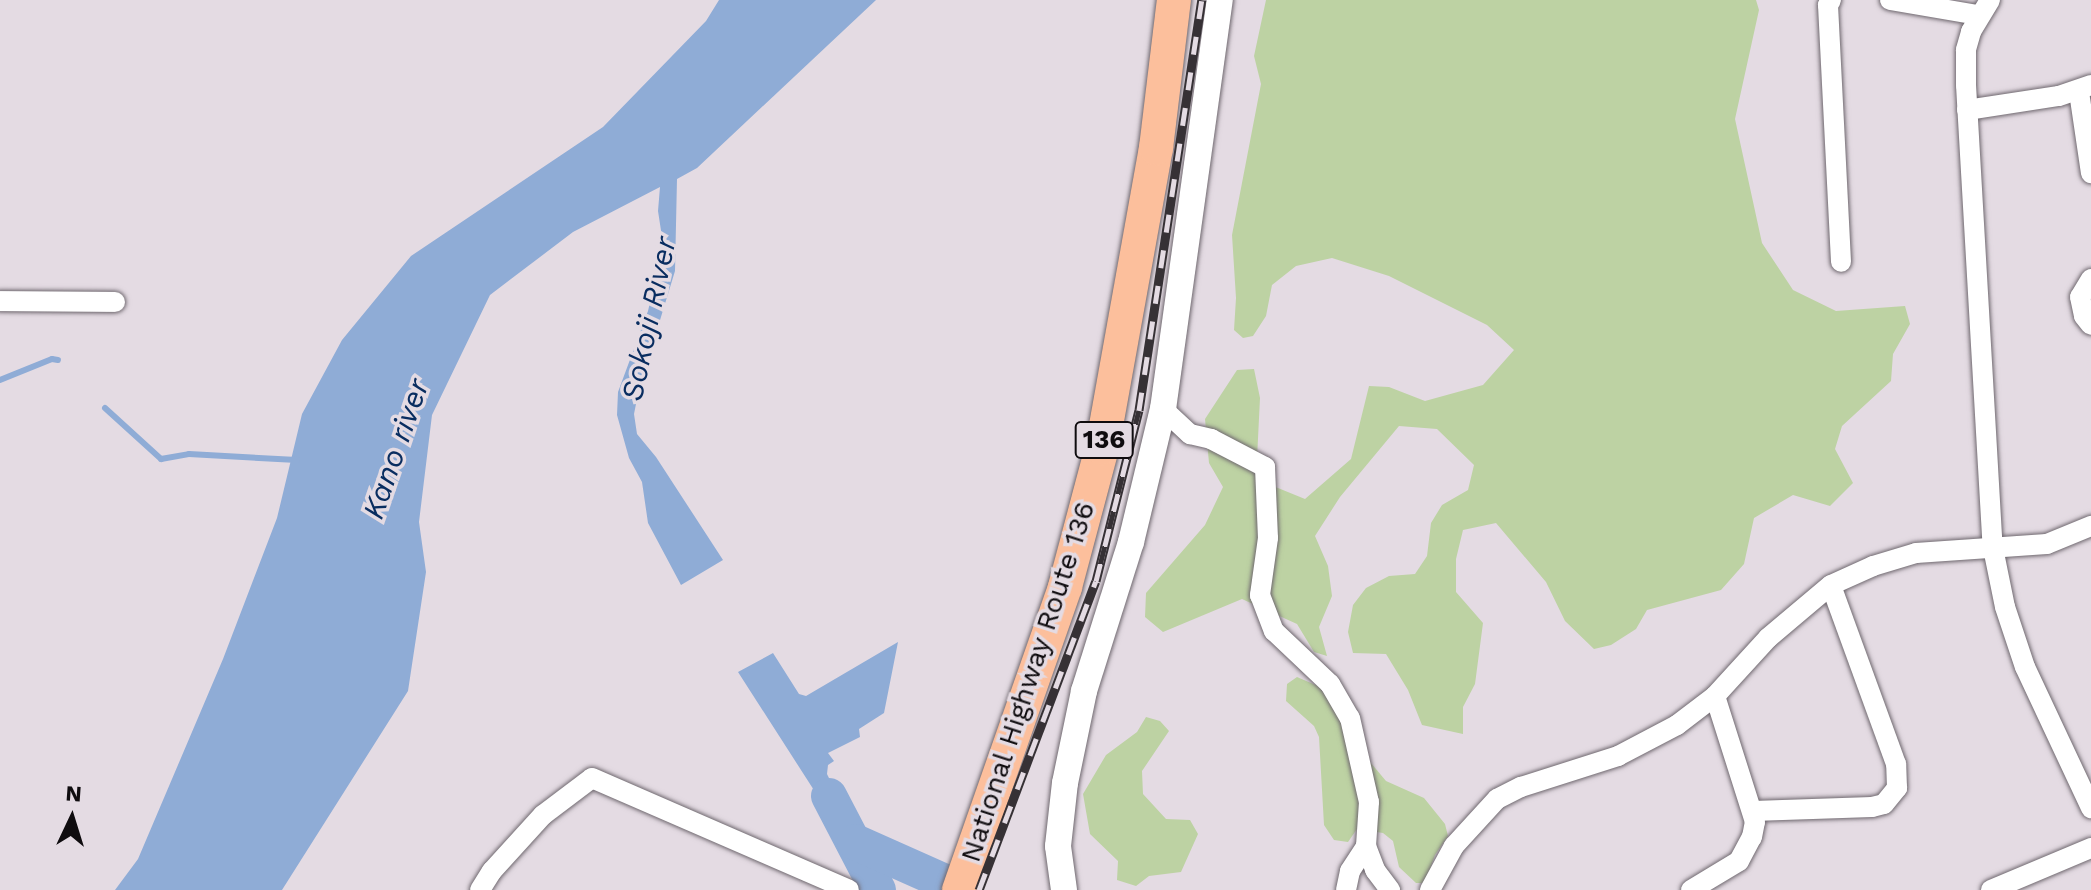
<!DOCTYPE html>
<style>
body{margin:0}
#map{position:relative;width:2091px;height:890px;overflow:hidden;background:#e4dbe3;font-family:"Work Sans",sans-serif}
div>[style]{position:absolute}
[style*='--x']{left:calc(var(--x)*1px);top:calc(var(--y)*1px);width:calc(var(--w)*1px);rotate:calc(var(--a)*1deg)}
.green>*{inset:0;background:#bdd2a3}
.water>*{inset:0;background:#8facd6}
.stream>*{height:6px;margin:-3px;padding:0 3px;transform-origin:3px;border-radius:3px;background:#8facd6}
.river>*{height:36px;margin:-18px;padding:0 18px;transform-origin:18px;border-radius:18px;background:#8facd6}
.roads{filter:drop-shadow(0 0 2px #6f686f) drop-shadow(0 0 2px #6f686f)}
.minor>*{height:20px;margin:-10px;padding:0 10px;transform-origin:10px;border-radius:10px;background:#fff}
.tertiary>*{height:26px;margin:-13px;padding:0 13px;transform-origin:13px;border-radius:13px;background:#fff}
.trunk>*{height:34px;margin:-17px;padding:0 17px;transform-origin:17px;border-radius:17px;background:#fcbf9c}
.rail>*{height:9px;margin-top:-4.5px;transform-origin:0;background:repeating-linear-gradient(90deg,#e4dbe3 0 18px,#363135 0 36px);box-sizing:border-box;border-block:2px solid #363135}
span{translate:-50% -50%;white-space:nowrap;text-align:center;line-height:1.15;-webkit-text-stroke:7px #e4dbe3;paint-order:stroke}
.shield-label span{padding:2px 6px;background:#e4dbe3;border:2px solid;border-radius:6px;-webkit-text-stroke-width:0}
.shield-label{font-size:26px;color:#0f0c0f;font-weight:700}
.street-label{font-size:28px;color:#0f0c0f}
.water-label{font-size:30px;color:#092d60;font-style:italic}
.north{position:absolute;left:32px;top:778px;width:80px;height:80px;-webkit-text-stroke:6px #e4dbe3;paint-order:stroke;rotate:4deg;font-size:22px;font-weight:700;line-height:32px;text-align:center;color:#0f0c0f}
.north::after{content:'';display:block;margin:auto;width:28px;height:36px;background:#0f0c0f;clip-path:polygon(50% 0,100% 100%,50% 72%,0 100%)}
</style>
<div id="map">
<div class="green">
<div style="clip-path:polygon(1266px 0,1756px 0,1759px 10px,1735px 119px,1762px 243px,1793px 290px,1836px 311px,1905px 306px,1910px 324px,1893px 354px,1891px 381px,1842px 426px,1835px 449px,1853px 483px,1830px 506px,1793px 495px,1754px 518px,1744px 564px,1721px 590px,1647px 610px,1636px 629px,1611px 645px,1594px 649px,1565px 621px,1546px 582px,1496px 523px,1463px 530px,1456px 559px,1456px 592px,1483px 623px,1475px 684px,1463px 707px,1463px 734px,1422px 725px,1408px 690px,1386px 654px,1353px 653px,1348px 632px,1353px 605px,1366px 588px,1389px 576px,1415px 574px,1427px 556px,1431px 523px,1442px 505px,1468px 490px,1474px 465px,1437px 429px,1399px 426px,1340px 497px,1315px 536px,1328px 566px,1332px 596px,1319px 627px,1327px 656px,1314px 652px,1297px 624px,1242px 599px,1163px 632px,1145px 617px,1146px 593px,1205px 525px,1223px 487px,1209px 463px,1205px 419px,1237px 370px,1254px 369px,1260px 398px,1256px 479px,1305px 499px,1351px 459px,1369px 386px,1389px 387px,1425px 401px,1483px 385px,1514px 350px,1487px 325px,1389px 276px,1332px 258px,1296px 266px,1272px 285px,1266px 316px,1253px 336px,1243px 338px,1234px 330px,1236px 298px,1232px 235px,1261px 84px,1254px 56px)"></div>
<div style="clip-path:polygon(1297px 677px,1318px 686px,1338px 706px,1345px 732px,1386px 781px,1424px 798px,1445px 824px,1448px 836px,1435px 855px,1425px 883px,1416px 883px,1399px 867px,1393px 841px,1383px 833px,1357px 829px,1348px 842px,1334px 840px,1324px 825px,1319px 737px,1314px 726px,1286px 701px,1287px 684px)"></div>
<div style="clip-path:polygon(1146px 717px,1160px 721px,1169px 731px,1142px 771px,1143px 794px,1166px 819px,1190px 820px,1198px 834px,1181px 872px,1149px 876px,1136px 886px,1117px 880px,1118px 861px,1090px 834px,1083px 794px,1106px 755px,1137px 732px)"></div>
</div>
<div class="water">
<div style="clip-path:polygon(719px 0,876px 0,697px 168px,677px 179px,675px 271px,639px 389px,634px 414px,637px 434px,656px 457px,723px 560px,681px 585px,648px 523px,642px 482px,629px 458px,617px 415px,618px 392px,648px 311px,659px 263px,662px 237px,658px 211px,660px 187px,573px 232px,490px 295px,432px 415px,419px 522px,426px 572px,408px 691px,282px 890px,115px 890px,138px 859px,223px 659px,277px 518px,302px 414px,342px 340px,411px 256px,603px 127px,706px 21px)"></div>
<div style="clip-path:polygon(898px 642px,884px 713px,859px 729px,860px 737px,828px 753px,834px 761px,828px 765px,827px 774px,858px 837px,846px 840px,738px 672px,773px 653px,799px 694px,806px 696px)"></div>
</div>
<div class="stream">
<div style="--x:0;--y:380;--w:56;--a:-22"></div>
<div style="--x:52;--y:359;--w:6;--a:9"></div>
<div style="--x:105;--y:408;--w:76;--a:42.3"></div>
<div style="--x:161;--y:459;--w:28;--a:-10"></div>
<div style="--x:189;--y:454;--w:108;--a:3.2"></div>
</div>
<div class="river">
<div style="--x:829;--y:796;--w:106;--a:62.5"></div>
<div style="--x:855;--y:842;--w:118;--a:24"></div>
</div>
<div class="roads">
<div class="minor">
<div style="--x:1831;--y:0;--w:6;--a:121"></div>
<div style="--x:1828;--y:5;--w:257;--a:87.1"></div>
<div style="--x:1890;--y:0;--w:89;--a:9.7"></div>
<div style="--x:1990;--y:0;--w:37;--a:121"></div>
<div style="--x:1971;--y:32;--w:19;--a:106"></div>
<div style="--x:1966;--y:50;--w:35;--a:90"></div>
<div style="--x:1966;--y:85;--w:464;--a:86.7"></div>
<div style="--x:1993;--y:548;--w:60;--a:78.5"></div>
<div style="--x:2005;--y:607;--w:63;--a:71.6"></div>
<div style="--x:2025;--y:667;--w:156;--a:64.9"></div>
<div style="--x:2079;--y:92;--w:82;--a:81.6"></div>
<div style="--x:1967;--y:110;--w:93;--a:-8.7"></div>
<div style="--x:2059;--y:96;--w:34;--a:-19"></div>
<div style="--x:2091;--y:279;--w:21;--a:121"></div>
<div style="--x:2080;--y:297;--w:19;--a:78"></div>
<div style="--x:2084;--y:316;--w:11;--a:52"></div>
<div style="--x:0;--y:301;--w:115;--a:0.5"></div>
<div style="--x:1163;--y:409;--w:37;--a:43"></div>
<div style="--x:1190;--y:434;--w:22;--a:13"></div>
<div style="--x:1211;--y:439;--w:61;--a:27.4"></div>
<div style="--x:1265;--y:467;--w:71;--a:87.6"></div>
<div style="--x:1268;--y:538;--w:58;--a:98"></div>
<div style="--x:1260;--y:595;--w:39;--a:69"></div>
<div style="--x:1274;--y:631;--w:77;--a:43.4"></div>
<div style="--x:1330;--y:684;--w:39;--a:60"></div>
<div style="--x:1350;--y:718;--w:86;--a:77.3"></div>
<div style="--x:1369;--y:802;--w:44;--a:93.9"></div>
<div style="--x:1366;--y:846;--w:26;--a:69"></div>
<div style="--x:1375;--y:870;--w:25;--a:53"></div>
<div style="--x:1753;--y:811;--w:119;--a:-1.9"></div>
<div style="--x:1872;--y:807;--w:12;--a:-14"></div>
<div style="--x:1884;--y:804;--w:21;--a:-51"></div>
<div style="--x:1897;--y:788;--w:24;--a:-92"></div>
<div style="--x:1896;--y:764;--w:190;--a:-110"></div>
<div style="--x:480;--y:890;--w:22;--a:-58"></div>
<div style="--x:492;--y:871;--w:76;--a:-47.7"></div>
<div style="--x:543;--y:815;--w:61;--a:-37.1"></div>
<div style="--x:592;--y:778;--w:280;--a:23.5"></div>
<div style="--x:1346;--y:890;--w:19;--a:-78"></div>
<div style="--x:1350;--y:871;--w:30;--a:-57"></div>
<div style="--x:1430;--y:890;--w:50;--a:-61.4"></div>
<div style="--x:1454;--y:846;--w:64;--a:-47.5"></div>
<div style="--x:1497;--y:799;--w:27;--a:-27"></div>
<div style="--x:1521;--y:787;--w:102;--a:-17.7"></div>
<div style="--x:1618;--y:756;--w:67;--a:-27.7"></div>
<div style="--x:1677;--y:725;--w:48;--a:-37.3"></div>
<div style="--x:1715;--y:696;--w:79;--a:-47.6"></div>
<div style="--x:1768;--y:638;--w:82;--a:-40.1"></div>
<div style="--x:1831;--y:585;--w:46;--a:-24.3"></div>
<div style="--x:1873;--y:566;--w:45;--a:-16.8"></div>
<div style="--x:1916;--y:553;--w:131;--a:-3.9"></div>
<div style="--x:2047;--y:544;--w:48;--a:-22.2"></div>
<div style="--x:1691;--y:890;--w:56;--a:-31.1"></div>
<div style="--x:1739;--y:861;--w:27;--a:-62"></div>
<div style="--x:1752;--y:837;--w:15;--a:-79"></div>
<div style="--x:1755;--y:822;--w:132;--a:-107.6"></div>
<div style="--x:1991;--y:890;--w:108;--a:-22.8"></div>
</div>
<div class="tertiary">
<div style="--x:1064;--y:890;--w:44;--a:-97.8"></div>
<div style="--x:1058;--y:846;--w:63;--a:-83.7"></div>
<div style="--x:1065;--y:783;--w:94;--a:-78.3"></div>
<div style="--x:1084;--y:691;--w:156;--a:-72.5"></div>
<div style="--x:1131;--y:542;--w:137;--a:-76.5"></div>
<div style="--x:1163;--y:409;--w:413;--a:-82.1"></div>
</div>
<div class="trunk">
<div style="--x:959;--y:890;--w:321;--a:-70.7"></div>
<div style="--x:1065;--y:587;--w:144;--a:-75.1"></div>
<div style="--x:1102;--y:448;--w:305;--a:-79.8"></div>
<div style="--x:1156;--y:148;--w:149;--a:-83.1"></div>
</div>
</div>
<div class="rail">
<div style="--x:979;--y:890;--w:330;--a:-69.3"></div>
<div style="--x:1096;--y:581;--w:176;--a:-75.9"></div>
<div style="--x:1139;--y:410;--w:415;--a:-81.3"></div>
</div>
<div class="shield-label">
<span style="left:1104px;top:440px">136</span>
</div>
<div class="street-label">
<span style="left:1028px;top:682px;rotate:-72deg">National Highway Route 136</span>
</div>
<div class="water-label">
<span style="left:649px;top:319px;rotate:-78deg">Sokoji River</span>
<span style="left:396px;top:449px;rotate:-71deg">Kano river</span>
</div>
<div class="north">N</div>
</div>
